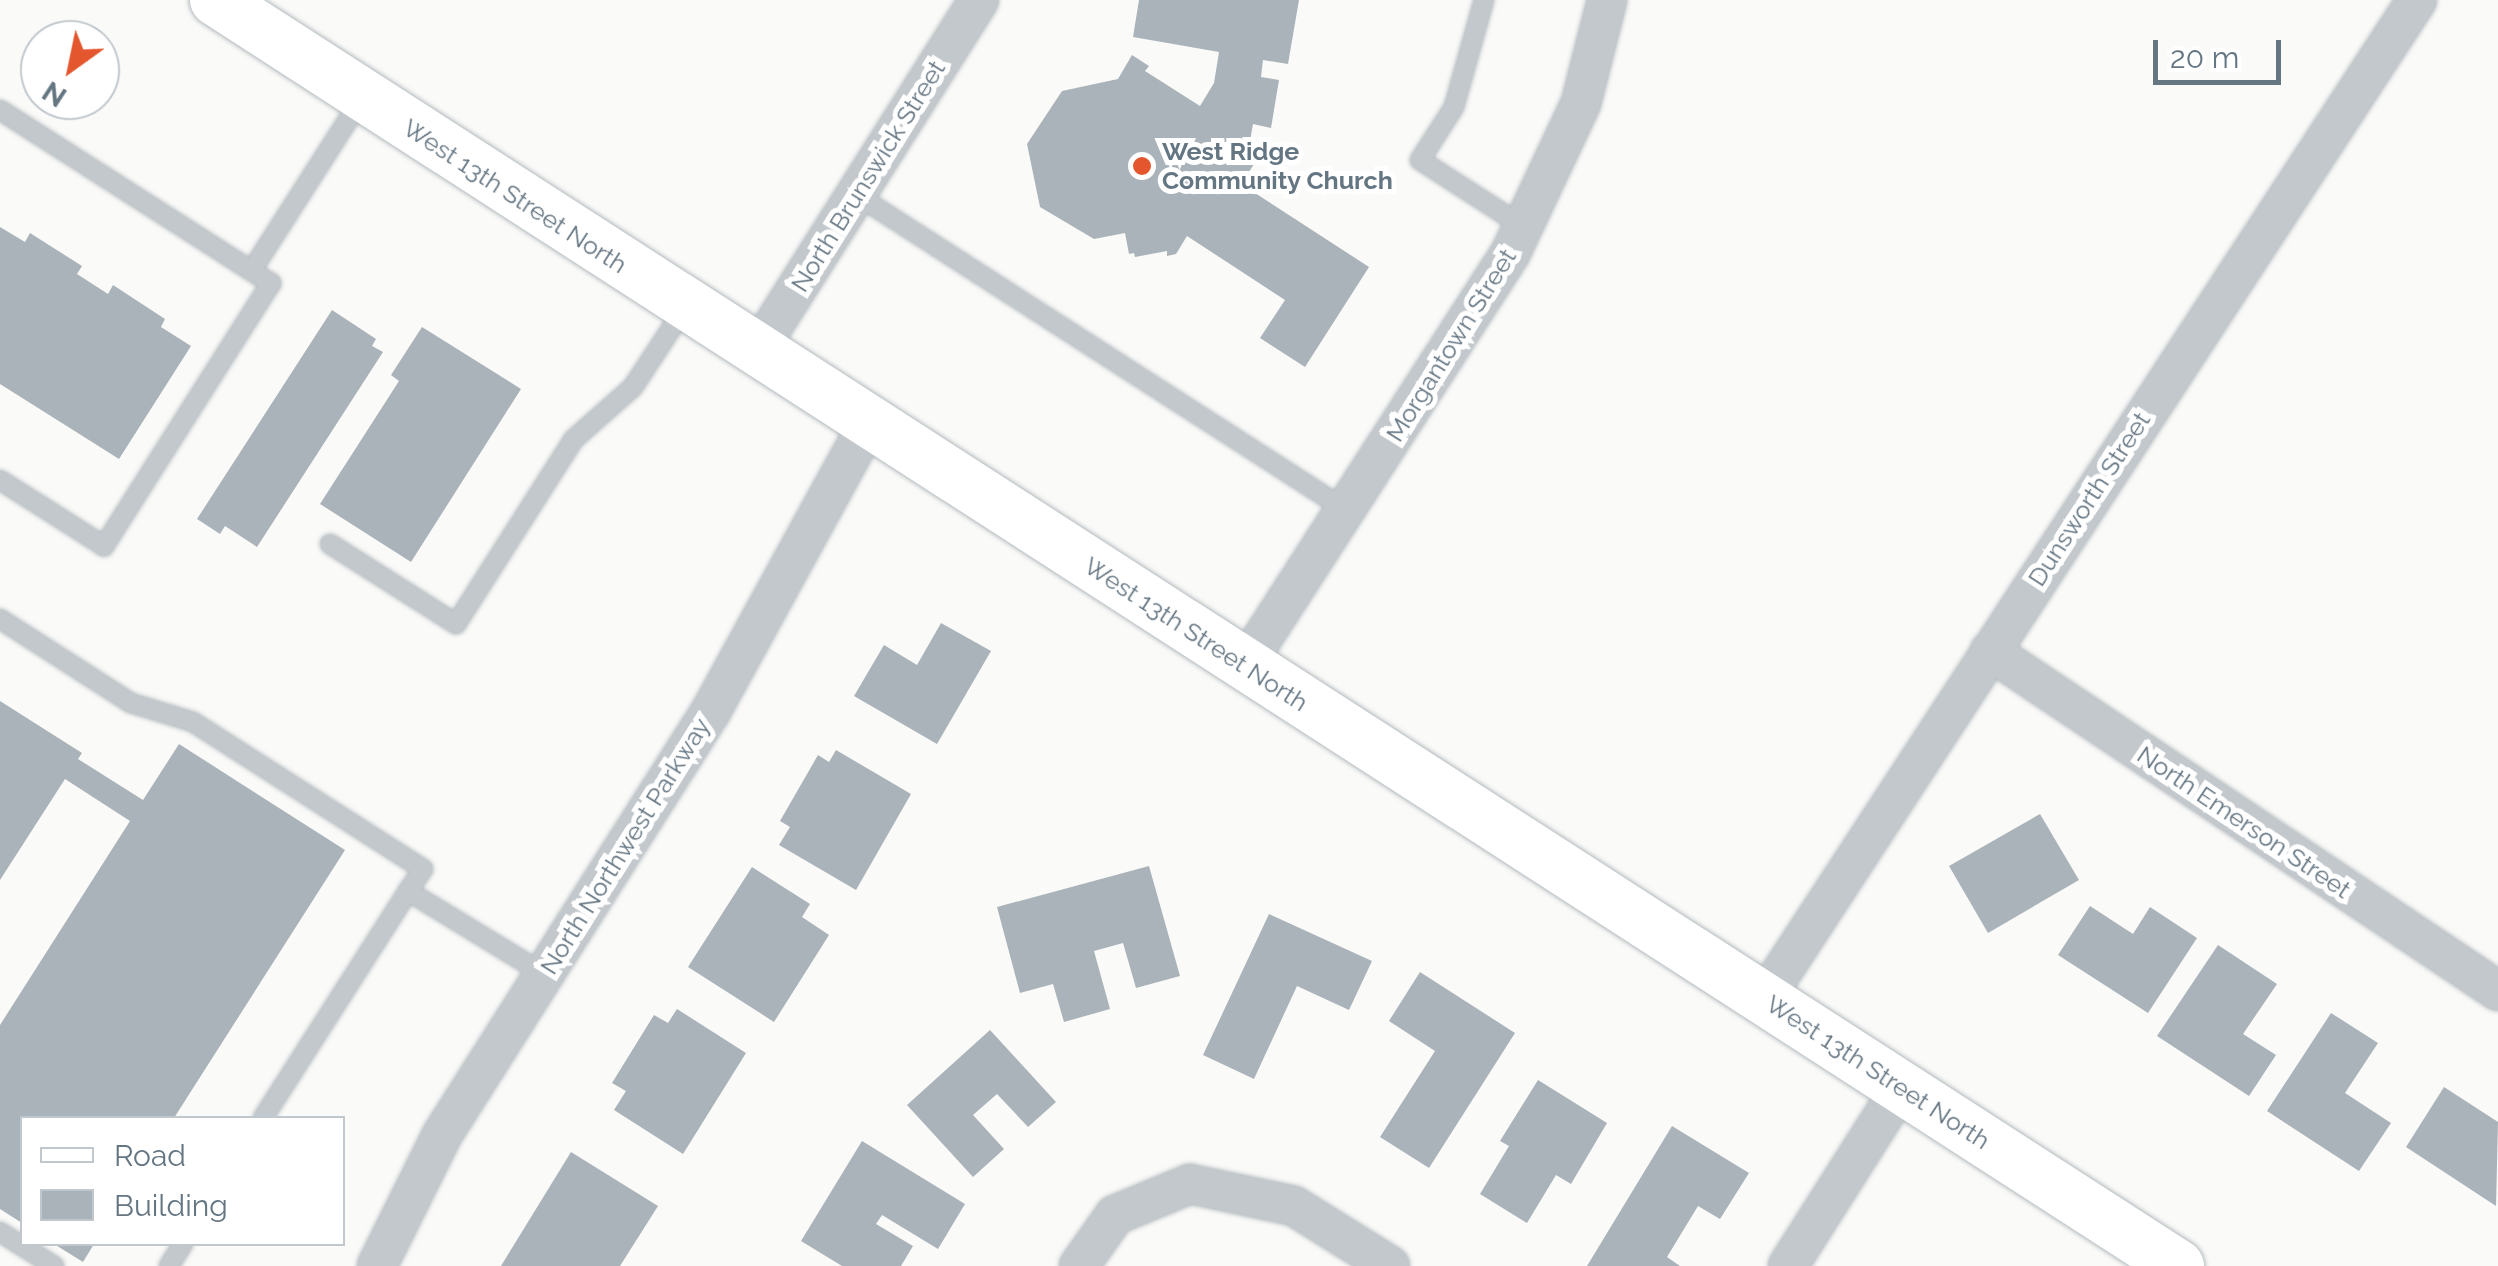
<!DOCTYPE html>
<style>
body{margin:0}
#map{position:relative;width:2498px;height:1266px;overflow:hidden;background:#fafaf8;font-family:Raleway,sans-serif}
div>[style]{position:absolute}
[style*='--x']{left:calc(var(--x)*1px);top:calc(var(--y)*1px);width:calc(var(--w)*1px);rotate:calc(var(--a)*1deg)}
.building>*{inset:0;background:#aab3b9}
.roads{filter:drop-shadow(0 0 2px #b3babf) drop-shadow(0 0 2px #b3babf)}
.lane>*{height:18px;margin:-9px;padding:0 9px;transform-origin:9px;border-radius:9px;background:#c3c8cc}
.street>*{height:38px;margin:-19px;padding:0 19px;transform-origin:19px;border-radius:19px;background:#c3c8cc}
.secondary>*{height:52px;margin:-26px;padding:0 26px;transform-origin:26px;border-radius:26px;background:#fff}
.dots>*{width:28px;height:28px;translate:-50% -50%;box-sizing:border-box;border:5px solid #fff;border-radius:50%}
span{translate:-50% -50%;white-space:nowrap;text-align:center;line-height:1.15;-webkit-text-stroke:10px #fff;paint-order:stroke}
.poi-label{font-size:25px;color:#657683;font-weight:700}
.left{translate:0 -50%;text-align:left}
.street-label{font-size:25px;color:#657683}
.legend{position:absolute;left:20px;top:1116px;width:325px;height:130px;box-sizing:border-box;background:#fff;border:2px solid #c1c8cd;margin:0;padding:12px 18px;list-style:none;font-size:30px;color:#657683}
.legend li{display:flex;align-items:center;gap:20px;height:50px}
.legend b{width:50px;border:2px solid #c1c8cd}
.north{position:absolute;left:20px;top:20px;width:100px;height:100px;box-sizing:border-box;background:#fff;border:2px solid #c1c8cd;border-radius:50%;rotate:213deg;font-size:28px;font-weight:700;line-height:40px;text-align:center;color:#657683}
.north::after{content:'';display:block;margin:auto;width:35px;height:45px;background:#e4572e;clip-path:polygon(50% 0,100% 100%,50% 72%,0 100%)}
.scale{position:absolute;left:2153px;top:40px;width:128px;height:45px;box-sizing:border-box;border:5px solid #657683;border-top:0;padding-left:12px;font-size:30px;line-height:35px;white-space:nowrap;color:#657683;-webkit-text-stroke:8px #fff;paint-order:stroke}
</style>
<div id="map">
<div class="building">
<div style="clip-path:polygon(1139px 0,1299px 0,1288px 64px,1263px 60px,1261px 77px,1279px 80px,1271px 128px,1253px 124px,1250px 141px,1264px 149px,1241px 184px,1369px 267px,1305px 367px,1260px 338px,1285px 300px,1187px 236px,1176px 254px,1167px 256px,1167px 251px,1135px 257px,1134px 253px,1129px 254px,1125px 233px,1094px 239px,1040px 207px,1027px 144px,1062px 91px,1118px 79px,1132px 55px,1149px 66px,1145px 71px,1200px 106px,1214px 83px,1219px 52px,1133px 37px)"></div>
<div style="clip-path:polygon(0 227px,25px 242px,30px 233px,82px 266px,77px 274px,108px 294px,113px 285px,165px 319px,161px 327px,191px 346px,119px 459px,0 384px)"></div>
<div style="clip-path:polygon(332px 310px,376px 339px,372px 346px,383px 352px,257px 547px,225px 526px,220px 534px,197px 519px)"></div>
<div style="clip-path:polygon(422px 327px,521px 389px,411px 562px,320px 504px,399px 381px,391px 375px)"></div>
<div style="clip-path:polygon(941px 623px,991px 651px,937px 744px,854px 696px,884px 645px,917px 665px)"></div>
<div style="clip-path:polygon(0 701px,82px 753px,78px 759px,143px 800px,179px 744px,345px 850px,174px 1118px,22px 1118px,22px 1223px,0 1209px,0 1025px,130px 821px,65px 779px,0 880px)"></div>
<div style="clip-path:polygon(836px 750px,911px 794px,856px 890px,779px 845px,790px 827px,780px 821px,818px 755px,829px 762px)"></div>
<div style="clip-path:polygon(2040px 814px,2079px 880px,1988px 933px,1949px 866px)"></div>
<div style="clip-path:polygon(1149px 866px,1180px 976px,1136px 988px,1123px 943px,1094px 951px,1110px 1009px,1064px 1022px,1053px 984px,1020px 993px,997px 907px)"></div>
<div style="clip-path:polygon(752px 867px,810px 904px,802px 917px,829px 935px,774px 1022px,688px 967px)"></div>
<div style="clip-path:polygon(2090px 906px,2133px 934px,2150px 907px,2197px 938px,2148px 1013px,2058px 955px)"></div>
<div style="clip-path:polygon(1269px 914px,1372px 961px,1349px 1010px,1297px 986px,1254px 1079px,1203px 1055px)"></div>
<div style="clip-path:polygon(2218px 945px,2277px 984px,2243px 1034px,2276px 1055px,2249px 1096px,2157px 1036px)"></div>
<div style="clip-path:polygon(1420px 972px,1515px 1033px,1429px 1168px,1380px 1137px,1435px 1051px,1389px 1021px)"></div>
<div style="clip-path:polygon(677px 1009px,746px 1053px,683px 1154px,614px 1110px,626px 1091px,612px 1083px,654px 1015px,668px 1023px)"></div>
<div style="clip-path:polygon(2331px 1013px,2378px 1043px,2345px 1093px,2391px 1123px,2359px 1171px,2267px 1111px)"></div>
<div style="clip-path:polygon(990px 1030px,1056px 1102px,1028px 1127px,997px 1094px,973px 1115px,1004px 1149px,973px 1177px,907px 1105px)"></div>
<div style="clip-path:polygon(1538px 1080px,1607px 1123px,1571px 1184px,1556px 1175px,1527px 1223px,1480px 1194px,1509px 1146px,1500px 1141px)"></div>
<div style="clip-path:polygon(2444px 1087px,2498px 1122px,2496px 1206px,2406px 1147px)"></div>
<div style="clip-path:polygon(1672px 1126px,1749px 1173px,1720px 1219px,1698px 1206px,1667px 1257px,1680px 1266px,1587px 1266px)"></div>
<div style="clip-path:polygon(862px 1141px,965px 1204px,938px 1249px,882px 1215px,876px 1224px,913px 1246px,901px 1266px,842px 1266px,801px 1241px)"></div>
<div style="clip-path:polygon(571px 1152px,658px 1206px,620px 1266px,501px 1266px)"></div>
<div style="clip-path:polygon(54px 1244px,94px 1244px,83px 1262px)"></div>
</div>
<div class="roads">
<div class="lane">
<div style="--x:1484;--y:0;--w:111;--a:105.7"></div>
<div style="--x:1454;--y:107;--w:63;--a:122.7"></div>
<div style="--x:1420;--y:160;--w:124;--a:32.8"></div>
<div style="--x:0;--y:110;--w:322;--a:32.6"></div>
<div style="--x:271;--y:283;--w:312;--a:122.4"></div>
<div style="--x:104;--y:546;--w:123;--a:-147.6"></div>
<div style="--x:855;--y:194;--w:584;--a:32.76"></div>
<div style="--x:252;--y:270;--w:204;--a:-57.4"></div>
<div style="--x:330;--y:544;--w:149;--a:32.4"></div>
<div style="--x:456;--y:624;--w:218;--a:-57.5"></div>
<div style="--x:573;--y:440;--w:80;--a:-41.5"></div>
<div style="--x:633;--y:387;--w:97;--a:-56.8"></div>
<div style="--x:0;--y:619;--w:156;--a:32.7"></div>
<div style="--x:131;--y:703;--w:65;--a:17"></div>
<div style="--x:193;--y:722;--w:273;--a:32.6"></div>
<div style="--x:423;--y:869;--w:27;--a:124"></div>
<div style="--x:263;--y:1118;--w:269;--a:-57.4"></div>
<div style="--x:408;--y:891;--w:159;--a:31.4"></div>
<div style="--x:0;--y:1232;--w:64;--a:32.2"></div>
<div style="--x:169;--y:1266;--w:26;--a:-58"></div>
</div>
<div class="street">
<div style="--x:757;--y:351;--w:415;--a:-57.7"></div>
<div style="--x:1990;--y:651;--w:611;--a:33.79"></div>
<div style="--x:1245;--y:665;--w:489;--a:-57.2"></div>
<div style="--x:1510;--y:254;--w:167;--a:-64.8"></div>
<div style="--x:1581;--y:103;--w:106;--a:-75.8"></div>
<div style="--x:1764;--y:999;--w:1193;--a:-56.83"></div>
<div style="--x:377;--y:1266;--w:146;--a:-63.6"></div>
<div style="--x:442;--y:1135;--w:502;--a:-57.61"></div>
<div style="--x:711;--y:711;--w:328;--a:-61.3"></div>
<div style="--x:1079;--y:1266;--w:62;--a:-54.8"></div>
<div style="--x:1115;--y:1215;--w:81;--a:-22.5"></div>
<div style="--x:1190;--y:1184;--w:106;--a:11.9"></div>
<div style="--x:1294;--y:1206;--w:113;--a:32"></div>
<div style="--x:1788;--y:1266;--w:211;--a:-57.6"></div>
</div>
<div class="secondary">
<div style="--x:216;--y:0;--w:2335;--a:32.83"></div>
</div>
</div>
<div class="dots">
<div style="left:1142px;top:166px;background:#e4572e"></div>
</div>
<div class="poi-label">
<span class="left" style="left:1162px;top:166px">West Ridge<br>Community Church</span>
</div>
<div class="street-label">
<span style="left:868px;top:176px;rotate:-58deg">North Brunswick Street</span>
<span style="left:515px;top:196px;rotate:33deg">West 13th Street North</span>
<span style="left:1451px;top:345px;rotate:-58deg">Morgantown Street</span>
<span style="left:2089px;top:499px;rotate:-57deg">Dunsworth Street</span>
<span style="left:1196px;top:634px;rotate:33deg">West 13th Street North</span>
<span style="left:2244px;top:822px;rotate:34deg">North Emerson Street</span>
<span style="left:625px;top:846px;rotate:-58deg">North Northwest Parkway</span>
<span style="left:1878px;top:1072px;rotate:33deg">West 13th Street North</span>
</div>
<ul class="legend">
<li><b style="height:12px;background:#fff"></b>Road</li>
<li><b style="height:28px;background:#aab3b9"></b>Building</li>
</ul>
<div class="north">N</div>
<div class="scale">20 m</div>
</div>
